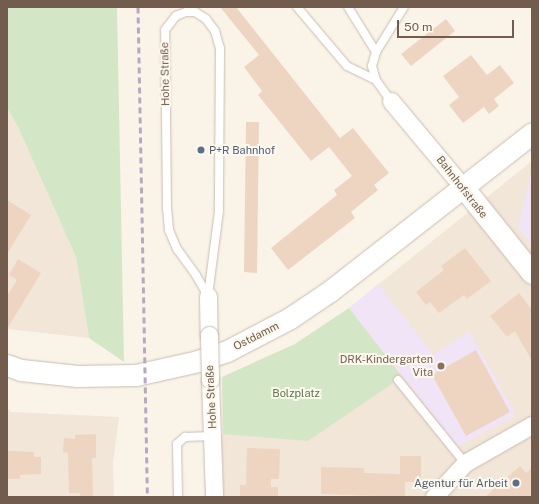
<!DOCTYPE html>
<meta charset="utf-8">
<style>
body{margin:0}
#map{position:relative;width:539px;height:504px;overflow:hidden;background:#faf4e8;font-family:"Public Sans",sans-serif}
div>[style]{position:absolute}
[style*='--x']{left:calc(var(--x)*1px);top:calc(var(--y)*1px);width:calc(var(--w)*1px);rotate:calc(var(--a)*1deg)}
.residential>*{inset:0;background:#f1e6d7}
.education>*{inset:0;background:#f1e4f7}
.green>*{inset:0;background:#d3e7c7}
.building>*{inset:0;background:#edd5c2}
.roads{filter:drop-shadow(0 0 1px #cbbcaf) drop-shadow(0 0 1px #cbbcaf)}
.service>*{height:8px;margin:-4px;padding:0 4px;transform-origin:4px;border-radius:4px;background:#fff}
.minor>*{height:17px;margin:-8.5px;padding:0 8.5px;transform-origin:8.5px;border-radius:8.5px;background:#fff}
.tertiary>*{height:21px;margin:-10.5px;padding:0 10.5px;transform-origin:10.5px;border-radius:10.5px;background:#fff}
.rail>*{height:3px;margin-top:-1.5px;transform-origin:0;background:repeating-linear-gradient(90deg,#b7a7c3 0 6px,transparent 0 10px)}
.bridges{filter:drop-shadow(0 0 1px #cbbcaf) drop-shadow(0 0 1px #cbbcaf)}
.minor-bridge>*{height:17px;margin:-8.5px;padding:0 8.5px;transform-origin:8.5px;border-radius:8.5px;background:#fff}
.dots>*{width:11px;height:11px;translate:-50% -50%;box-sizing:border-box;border:2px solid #fdf8ee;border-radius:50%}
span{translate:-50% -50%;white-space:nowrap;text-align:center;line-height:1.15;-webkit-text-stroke:4px #fdf8ee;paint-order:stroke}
.street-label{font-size:11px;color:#725c4e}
.service-label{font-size:11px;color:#4e5e75}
.left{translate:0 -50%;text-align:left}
.right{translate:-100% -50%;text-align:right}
.education-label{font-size:11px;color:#785e54}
.park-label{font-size:11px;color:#577b4b}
.frame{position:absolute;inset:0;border:8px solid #725c4e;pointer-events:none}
.scale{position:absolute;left:397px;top:20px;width:117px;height:18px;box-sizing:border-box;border:2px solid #725c4e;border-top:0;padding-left:5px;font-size:12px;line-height:14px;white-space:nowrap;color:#725c4e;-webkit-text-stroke:3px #fdf8ee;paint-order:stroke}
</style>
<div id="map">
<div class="residential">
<div style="clip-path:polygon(7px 108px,18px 127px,76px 257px,89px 338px,7px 329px)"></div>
<div style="clip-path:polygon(532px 161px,532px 497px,208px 497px,206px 435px,223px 434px,222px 377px,295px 344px,349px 308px)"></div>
<div style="clip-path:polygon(7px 408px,11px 412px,119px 417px,113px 463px,114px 497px,7px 497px)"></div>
</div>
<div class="education">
<div style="clip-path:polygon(532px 168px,532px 245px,518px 228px)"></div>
<div style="clip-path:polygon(378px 284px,434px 355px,469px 331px,516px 415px,458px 447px,349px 308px)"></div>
</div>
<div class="green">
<div style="clip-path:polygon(7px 7px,117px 7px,124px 362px,89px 338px,76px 257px,18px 127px,7px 108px)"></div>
<div style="clip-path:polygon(349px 308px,402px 377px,308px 441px,223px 434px,222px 377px,295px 344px)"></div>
</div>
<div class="building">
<div style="clip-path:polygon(220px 7px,236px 7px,340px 138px,353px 128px,389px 173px,374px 185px,378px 190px,351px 212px,355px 218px,288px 270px,271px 248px,337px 195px,334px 190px,352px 176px,329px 147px,311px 161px,258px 95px,262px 91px,244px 67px,259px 55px)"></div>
<div style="clip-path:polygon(446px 19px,455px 31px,411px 66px,401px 54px)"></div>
<div style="clip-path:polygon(471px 55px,487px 75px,500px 65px,514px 83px,494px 99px,499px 106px,489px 114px,484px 107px,463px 123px,449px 105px,459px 97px,443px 76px)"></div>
<div style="clip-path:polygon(246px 122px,259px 122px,257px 273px,244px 272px)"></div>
<div style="clip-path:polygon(7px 200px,31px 215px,7px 254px)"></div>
<div style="clip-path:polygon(465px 248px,491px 281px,467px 299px,464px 295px,439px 313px,430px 302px,426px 305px,416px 292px,444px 270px,441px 266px)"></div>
<div style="clip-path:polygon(18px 259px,41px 273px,7px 329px,7px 296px,17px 280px,9px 275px)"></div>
<div style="clip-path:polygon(519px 293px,532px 310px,532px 361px,515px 331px,507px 337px,490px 316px)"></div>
<div style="clip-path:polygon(476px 350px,510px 412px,466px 436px,432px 375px)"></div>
<div style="clip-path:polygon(96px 434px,96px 458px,92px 458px,93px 497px,80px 497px,80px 493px,69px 493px,68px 453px,63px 452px,64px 438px,75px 439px,75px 435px)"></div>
<div style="clip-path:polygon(247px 448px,280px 449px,279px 479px,271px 479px,271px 487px,278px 487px,278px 497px,240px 497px,240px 485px,246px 485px)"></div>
<div style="clip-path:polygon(7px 451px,34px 452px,34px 457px,41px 457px,41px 474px,20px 475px,20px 479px,7px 479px)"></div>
<div style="clip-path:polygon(400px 456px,421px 456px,421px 482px,405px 482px,405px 497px,321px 494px,321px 467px,364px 468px,364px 473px,400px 474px)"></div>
<div style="clip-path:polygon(520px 466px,526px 473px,532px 468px,532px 497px,485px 497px)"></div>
</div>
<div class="roads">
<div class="service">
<div style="--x:297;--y:7;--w:77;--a:49.7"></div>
<div style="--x:347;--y:66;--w:32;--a:26"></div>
<div style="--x:348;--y:7;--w:53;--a:58.1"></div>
<div style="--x:186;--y:12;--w:9;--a:0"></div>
<div style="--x:195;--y:12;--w:13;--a:32"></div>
<div style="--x:206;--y:19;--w:15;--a:53"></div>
<div style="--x:215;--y:31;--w:18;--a:74"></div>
<div style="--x:220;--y:48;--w:163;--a:90.4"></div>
<div style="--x:219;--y:211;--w:86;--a:97.4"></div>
<div style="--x:208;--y:296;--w:24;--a:-120"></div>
<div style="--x:196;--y:275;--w:32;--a:-126"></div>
<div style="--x:177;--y:249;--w:21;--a:-113"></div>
<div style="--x:169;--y:230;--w:21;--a:-95"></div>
<div style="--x:167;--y:209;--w:179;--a:-90.6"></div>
<div style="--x:165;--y:30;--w:18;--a:-52"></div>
<div style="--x:176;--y:16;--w:11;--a:-22"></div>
<div style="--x:391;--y:101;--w:26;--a:-126"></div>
<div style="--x:376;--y:80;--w:15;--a:-106"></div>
<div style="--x:372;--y:66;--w:15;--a:-74"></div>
<div style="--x:376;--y:52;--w:53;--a:-58.1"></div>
<div style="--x:398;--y:380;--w:107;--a:51.1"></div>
<div style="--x:178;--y:497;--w:53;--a:-91.1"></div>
<div style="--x:177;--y:444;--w:11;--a:-41"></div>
<div style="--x:185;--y:437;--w:28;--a:-2"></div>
</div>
<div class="minor">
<div style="--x:391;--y:101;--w:112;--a:50.1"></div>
<div style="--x:208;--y:296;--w:39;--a:89"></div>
<div style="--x:210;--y:380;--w:117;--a:88"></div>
<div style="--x:434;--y:497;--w:46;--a:-47.6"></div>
<div style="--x:465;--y:463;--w:77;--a:-29.6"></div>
</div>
<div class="tertiary">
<div style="--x:463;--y:187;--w:110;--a:51.3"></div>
<div style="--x:7;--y:365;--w:15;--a:20"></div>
<div style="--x:21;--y:370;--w:56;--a:6.1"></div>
<div style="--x:77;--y:376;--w:59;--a:-1"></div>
<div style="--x:136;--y:375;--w:64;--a:-12.7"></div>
<div style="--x:198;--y:361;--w:31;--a:-19"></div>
<div style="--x:227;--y:351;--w:71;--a:-27.6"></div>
<div style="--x:290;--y:318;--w:48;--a:-34"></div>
<div style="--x:330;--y:291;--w:256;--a:-38"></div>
</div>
</div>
<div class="rail">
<div style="--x:138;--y:7;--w:490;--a:88.9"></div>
</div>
<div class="bridges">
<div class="minor-bridge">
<div style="--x:209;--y:335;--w:45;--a:88.7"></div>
</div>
</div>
<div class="dots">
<div style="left:201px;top:150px;background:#5c6f8a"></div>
<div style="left:441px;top:366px;background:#8d6e63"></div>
<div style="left:516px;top:483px;background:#5c6f8a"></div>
</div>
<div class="street-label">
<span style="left:165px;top:74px;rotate:-91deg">Hohe Straße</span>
<span style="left:462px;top:187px;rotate:52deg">Bahnhofstraße</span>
<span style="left:256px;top:336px;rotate:-27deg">Ostdamm</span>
<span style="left:211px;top:397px;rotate:-93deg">Hohe Straße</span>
</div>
<div class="service-label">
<span class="left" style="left:209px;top:150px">P+R Bahnhof</span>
<span class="right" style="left:508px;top:483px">Agentur für Arbeit</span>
</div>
<div class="education-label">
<span class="right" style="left:433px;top:366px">DRK-Kindergarten<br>Vita</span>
</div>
<div class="park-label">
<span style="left:296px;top:393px">Bolzplatz</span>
</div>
<div class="frame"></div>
<div class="scale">50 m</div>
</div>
